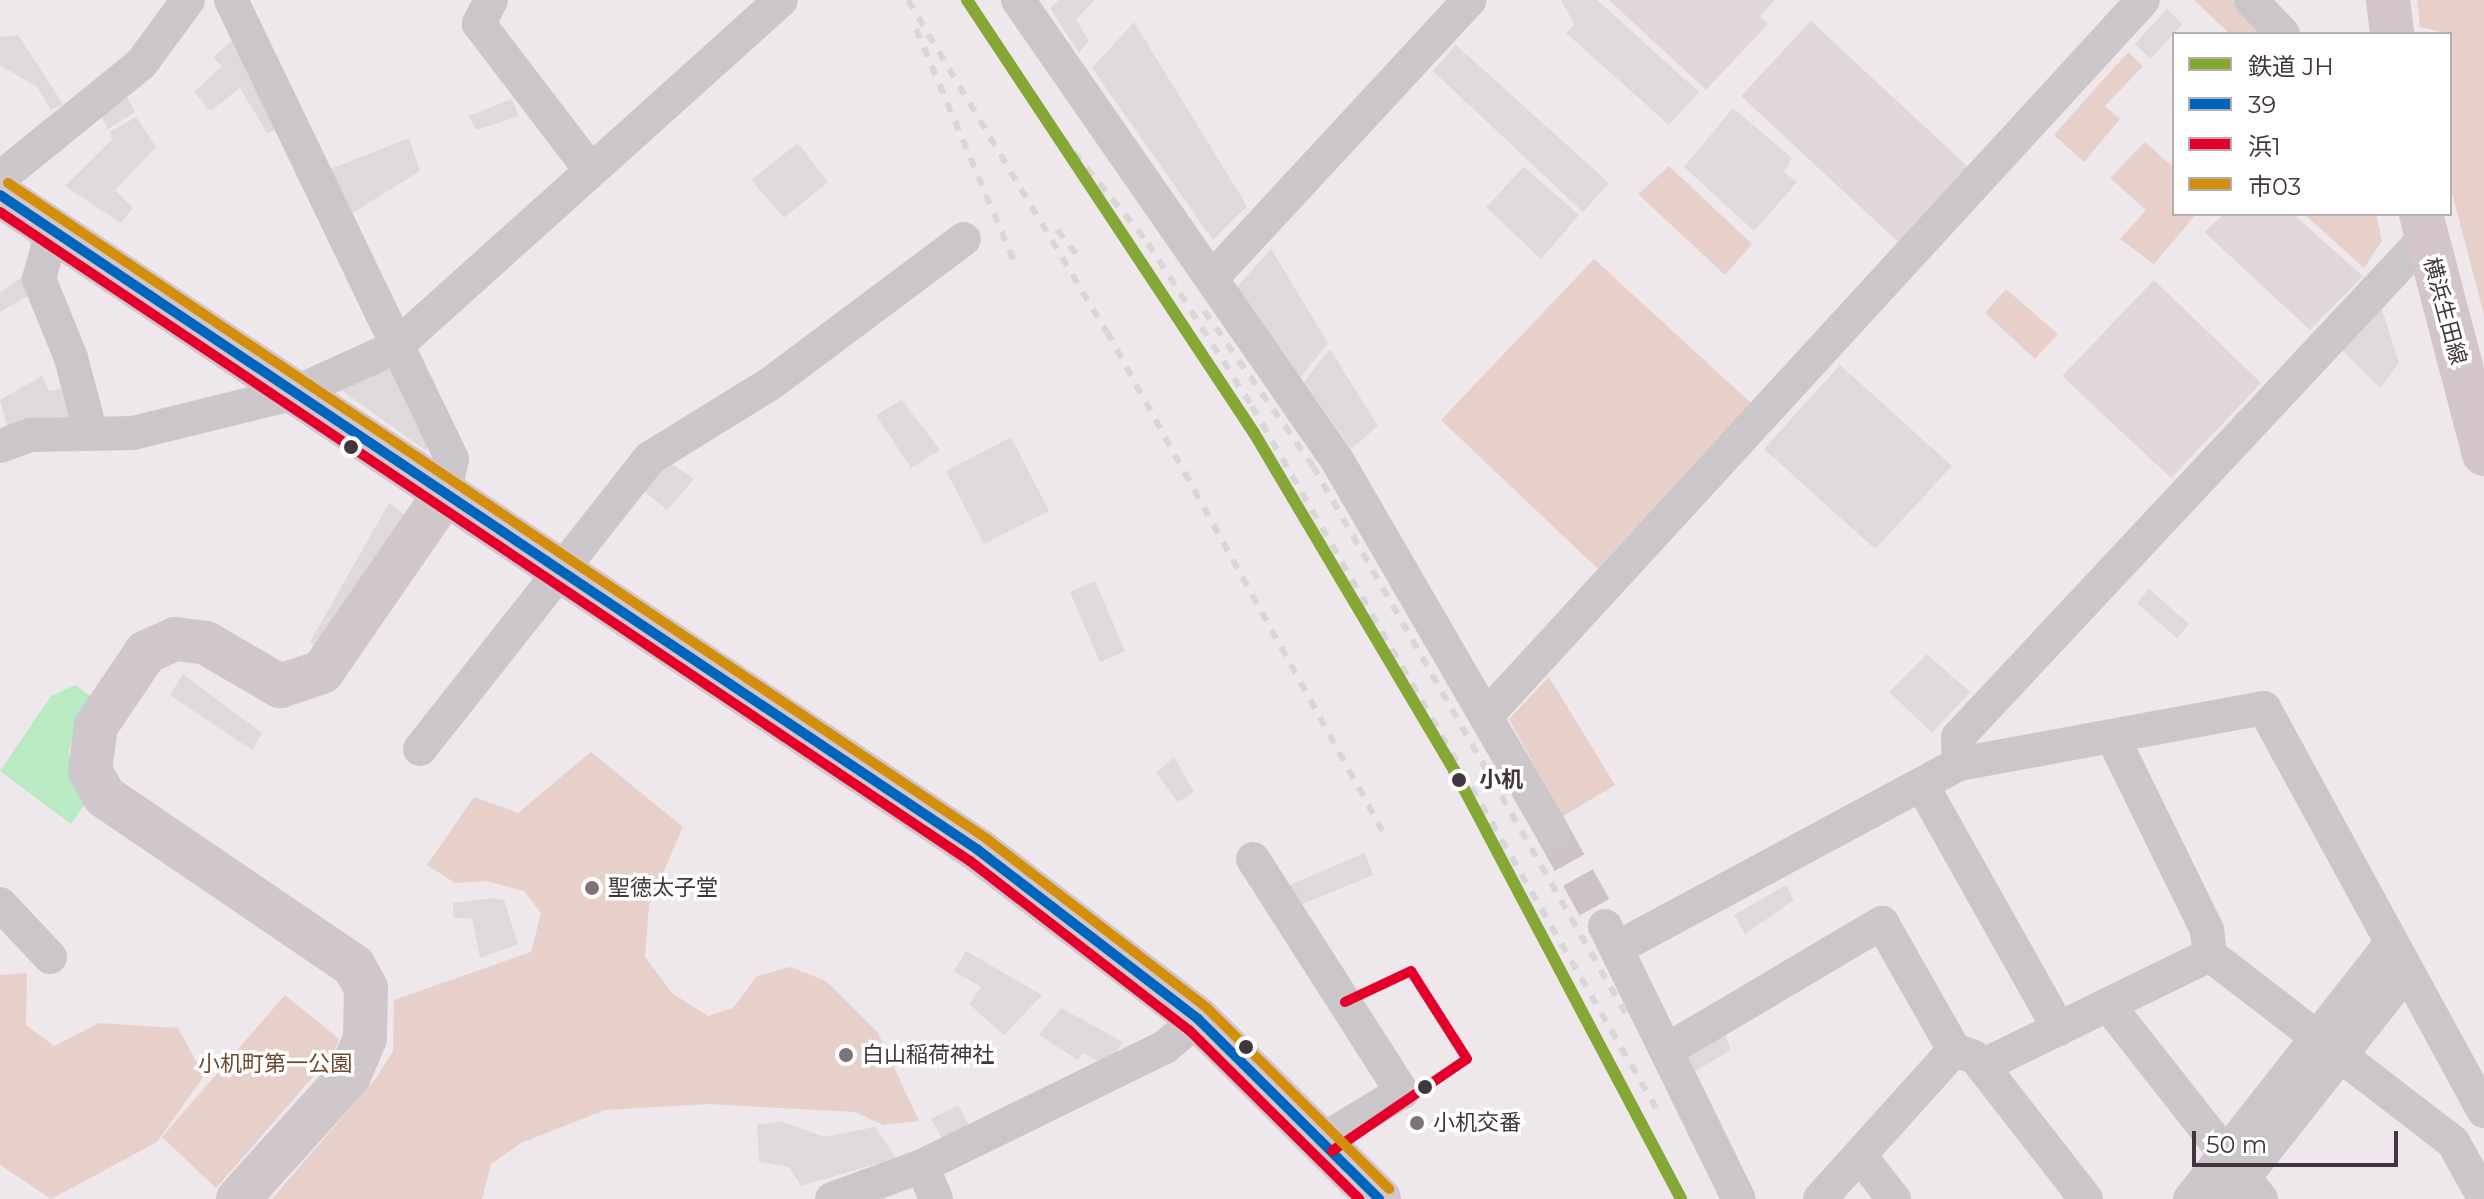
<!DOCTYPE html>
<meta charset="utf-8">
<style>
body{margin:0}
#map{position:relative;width:2484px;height:1199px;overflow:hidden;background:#eee7eb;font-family:Montserrat,"Noto Sans JP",sans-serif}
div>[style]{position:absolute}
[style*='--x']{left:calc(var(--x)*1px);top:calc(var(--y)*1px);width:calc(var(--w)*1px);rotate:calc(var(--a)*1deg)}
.industrial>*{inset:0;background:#dfd7dc}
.green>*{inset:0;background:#e8d0ca}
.parking>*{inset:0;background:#dfd9dc}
.water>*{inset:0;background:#baeac4}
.street-tunnel>*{height:34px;margin-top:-17px;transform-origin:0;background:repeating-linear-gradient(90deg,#ccc3c8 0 34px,transparent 0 51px)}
.street>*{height:34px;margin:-17px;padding:0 17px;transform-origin:17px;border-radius:17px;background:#cbc6ca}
.secondary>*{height:44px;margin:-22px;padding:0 22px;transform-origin:22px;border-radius:22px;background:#d0c7cb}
.primary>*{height:44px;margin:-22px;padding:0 22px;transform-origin:22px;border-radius:22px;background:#d2c5cb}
.rail>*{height:6px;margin-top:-3px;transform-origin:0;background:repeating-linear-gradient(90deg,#d8d7d7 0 10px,transparent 0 20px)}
.bus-1>*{height:10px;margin:-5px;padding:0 5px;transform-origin:5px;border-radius:5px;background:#0065bd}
.bus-2>*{height:10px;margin:-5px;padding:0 5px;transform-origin:5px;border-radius:5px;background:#e4002b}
.bus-3>*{height:10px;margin:-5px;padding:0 5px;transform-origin:5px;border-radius:5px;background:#d38f0c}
.rail-1>*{height:12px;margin:-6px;padding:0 6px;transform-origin:6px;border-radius:6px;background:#84a735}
.dots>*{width:22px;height:22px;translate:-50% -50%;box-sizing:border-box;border:4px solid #fff;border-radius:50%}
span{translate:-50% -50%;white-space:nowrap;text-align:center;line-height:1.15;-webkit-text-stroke:7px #fff;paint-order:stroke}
.street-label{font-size:22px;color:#43353d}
.stop-label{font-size:22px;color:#43353d;font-weight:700}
.left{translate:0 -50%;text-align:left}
.poi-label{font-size:22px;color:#43353d}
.park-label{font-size:22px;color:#704a2c}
.legend{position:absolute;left:2172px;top:32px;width:280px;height:184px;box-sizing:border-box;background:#fff;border:2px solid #b4aeb1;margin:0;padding:10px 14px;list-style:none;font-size:24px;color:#43353d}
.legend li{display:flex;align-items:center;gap:16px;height:40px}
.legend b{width:40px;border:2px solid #b4aeb1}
.scale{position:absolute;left:2192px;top:1131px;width:206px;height:36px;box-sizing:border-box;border:4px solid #43353d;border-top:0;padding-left:10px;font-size:24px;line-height:28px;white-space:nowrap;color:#43353d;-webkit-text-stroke:6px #fff;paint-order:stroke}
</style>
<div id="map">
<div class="industrial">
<div style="clip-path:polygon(1609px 0,1775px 0,1760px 16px,1768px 24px,1706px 90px)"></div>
<div style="clip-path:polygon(1811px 21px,1968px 167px,1898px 242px,1741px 96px)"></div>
<div style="clip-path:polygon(2224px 214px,2293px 214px,2363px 276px,2310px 330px,2204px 232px)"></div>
<div style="clip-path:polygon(2154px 280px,2261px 383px,2171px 478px,2062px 376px)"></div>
</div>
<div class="green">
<div style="clip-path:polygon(2194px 0,2232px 0,2267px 34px,2230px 34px)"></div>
<div style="clip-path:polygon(2417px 0,2484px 0,2484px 315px,2450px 185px,2450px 34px,2420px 27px)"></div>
<div style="clip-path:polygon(2128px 52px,2143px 66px,2105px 106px,2120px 119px,2084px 162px,2054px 135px)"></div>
<div style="clip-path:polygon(2145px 142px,2174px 168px,2174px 214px,2196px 214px,2154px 264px,2120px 239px,2146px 210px,2110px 178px)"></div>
<div style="clip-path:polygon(1669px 166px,1752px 244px,1725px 275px,1638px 194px)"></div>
<div style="clip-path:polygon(2304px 214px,2376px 214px,2382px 241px,2364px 268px)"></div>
<div style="clip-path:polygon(1594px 259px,1751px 403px,1598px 569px,1441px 420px)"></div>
<div style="clip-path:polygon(2006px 289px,2058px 334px,2035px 359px,1985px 313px)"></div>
<div style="clip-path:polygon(1549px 677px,1615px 785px,1562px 817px,1509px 719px)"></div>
<div style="clip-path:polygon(591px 752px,683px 827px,649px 905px,645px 957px,672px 993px,708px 1016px,733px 1008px,757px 976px,790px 967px,826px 981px,878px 1033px,919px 1121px,883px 1125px,855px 1112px,709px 1104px,605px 1110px,521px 1143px,491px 1164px,482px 1199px,272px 1199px,377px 1077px,393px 1051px,394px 1000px,531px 952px,541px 913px,524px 891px,486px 881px,455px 883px,427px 865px,474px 797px,518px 813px)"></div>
<div style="clip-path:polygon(27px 973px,26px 1025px,54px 1046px,99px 1023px,178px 1028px,204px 1076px,157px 1142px,51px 1199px,0 1165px,0 975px)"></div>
<div style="clip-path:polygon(285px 995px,339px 1039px,333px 1054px,216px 1188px,162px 1137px)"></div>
</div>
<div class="parking">
<div style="clip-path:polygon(1059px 0,1094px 0,1076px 20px,1089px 41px,1079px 53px,1050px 8px)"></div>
<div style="clip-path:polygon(1561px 0,1597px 0,1699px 92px,1669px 125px,1566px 33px,1574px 24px)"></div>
<div style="clip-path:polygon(2167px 9px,2182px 24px,2151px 59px,2135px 44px)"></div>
<div style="clip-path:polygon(1134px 22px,1247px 206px,1213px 240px,1092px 68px)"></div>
<div style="clip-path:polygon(18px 35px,63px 104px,51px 110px,37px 87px,0 65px,0 37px)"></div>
<div style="clip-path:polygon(236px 38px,281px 127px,267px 133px,240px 88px,210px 111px,194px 92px,222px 66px,213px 57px)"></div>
<div style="clip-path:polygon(1456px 45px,1609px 183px,1583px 212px,1433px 71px)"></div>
<div style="clip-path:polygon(127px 97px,135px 112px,108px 129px,100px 112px)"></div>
<div style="clip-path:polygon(512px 99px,519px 116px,476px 130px,469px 116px)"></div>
<div style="clip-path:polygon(1733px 108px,1792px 158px,1784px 172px,1797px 182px,1754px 231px,1684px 167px)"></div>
<div style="clip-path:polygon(136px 117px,156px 147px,115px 190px,133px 208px,121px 223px,65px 186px,113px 139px,110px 132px)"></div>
<div style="clip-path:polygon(409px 138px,420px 171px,346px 217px,328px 170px)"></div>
<div style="clip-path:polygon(798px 143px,828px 182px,784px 218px,751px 180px)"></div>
<div style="clip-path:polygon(1524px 167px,1579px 215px,1541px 259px,1486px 207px)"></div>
<div style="clip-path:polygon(1271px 249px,1328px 343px,1300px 378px,1237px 287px)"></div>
<div style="clip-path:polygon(27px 274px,33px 293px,0 312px,0 292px)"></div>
<div style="clip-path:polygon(2381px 306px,2399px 363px,2380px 388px,2341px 349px)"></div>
<div style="clip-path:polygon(1330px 349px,1378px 426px,1351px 449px,1304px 382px)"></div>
<div style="clip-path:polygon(392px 359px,437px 441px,425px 450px,334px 385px)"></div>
<div style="clip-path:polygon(1840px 365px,1952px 466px,1875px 549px,1764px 449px)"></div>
<div style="clip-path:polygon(42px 376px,49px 391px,67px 387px,74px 418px,8px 429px,0 400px)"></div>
<div style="clip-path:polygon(902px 400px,940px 450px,911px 468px,876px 415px)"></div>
<div style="clip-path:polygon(1011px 437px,1049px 511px,984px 544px,946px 471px)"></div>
<div style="clip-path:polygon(665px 459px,694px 479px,667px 510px,639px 487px)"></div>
<div style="clip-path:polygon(389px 503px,407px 516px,323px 651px,310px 642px)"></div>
<div style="clip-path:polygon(1095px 581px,1125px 651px,1100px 662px,1070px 592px)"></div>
<div style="clip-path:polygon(2149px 589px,2189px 624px,2177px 638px,2137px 603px)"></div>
<div style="clip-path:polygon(1927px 654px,1970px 692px,1932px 733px,1889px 692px)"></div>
<div style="clip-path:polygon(183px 674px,262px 733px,252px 750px,170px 695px)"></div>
<div style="clip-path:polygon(1174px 757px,1194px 792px,1178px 802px,1156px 773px)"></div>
<div style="clip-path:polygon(1365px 853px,1373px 875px,1298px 906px,1289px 885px)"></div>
<div style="clip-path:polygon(1786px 885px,1794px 900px,1745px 934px,1734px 915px)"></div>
<div style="clip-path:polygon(493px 898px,504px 900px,518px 944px,480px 958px,472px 919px,453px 917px,453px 903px)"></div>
<div style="clip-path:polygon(966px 951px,1042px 995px,1004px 1035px,969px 1004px,981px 987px,954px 971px)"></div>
<div style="clip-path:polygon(1061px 1008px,1123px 1042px,1107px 1066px,1083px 1053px,1078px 1060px,1039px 1035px)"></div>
<div style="clip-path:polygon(1724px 1031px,1731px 1050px,1694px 1072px,1685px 1054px)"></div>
<div style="clip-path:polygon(958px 1105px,969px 1125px,942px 1138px,931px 1119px)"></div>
<div style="clip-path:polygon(781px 1121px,824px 1137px,875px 1127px,896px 1158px,801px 1186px,789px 1167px,759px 1162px,757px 1125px)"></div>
</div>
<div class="water">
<div style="clip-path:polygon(75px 685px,92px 697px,69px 749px,70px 770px,86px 803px,71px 824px,0 771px,51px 696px)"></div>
</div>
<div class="street-tunnel">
<div style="--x:1553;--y:833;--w:107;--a:60.8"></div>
</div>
<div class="street">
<div style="--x:231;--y:0;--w:509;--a:64.29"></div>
<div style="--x:452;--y:459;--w:37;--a:103"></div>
<div style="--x:491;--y:0;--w:27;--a:117"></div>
<div style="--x:479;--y:24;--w:183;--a:52.6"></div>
<div style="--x:1018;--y:0;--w:560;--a:55.26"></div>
<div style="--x:1337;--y:460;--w:431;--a:59.9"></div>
<div style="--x:2251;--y:0;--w:47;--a:46.7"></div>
<div style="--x:0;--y:178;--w:181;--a:-39"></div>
<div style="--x:141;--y:64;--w:79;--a:-53.7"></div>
<div style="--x:53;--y:228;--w:53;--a:105.4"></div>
<div style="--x:39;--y:279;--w:85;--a:67.9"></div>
<div style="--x:71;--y:358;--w:78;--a:75.1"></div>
<div style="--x:1212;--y:278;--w:379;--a:-47.2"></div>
<div style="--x:0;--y:446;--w:33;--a:-20"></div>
<div style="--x:31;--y:435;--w:102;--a:-1.1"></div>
<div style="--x:133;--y:433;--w:164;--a:-13.8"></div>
<div style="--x:292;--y:394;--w:112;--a:-24.3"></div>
<div style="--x:394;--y:348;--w:520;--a:-41.96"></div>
<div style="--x:1487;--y:715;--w:970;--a:-47.46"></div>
<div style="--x:2113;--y:738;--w:214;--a:63.9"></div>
<div style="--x:2207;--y:930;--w:25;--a:83"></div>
<div style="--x:2210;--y:955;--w:307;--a:37.6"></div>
<div style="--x:2453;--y:1142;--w:64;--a:61"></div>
<div style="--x:420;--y:749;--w:371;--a:-51.7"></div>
<div style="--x:650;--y:458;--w:141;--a:-31.7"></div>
<div style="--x:770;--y:384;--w:242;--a:-36.8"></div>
<div style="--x:1959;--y:764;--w:27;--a:-92"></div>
<div style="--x:1958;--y:737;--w:683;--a:-46.9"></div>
<div style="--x:1922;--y:785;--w:280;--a:60.7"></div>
<div style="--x:1253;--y:859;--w:277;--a:57.4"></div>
<div style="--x:1402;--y:1092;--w:91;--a:148.9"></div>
<div style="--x:0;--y:904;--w:73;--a:46.7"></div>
<div style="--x:1605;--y:926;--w:304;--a:63.9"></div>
<div style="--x:1617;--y:948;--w:388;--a:-28.3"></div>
<div style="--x:1959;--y:764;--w:310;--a:-10.4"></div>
<div style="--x:2264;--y:708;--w:459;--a:61.4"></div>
<div style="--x:2109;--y:1006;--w:246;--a:51.8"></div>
<div style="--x:1667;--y:1050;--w:250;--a:-30.6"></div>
<div style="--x:1882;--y:923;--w:146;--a:60.4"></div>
<div style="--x:1860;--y:1156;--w:55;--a:51.7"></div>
<div style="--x:832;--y:1199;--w:96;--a:-20.1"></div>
<div style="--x:936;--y:1199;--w:36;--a:-113"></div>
<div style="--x:922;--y:1166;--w:271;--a:-26.1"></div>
<div style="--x:1165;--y:1047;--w:43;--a:-40.3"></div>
<div style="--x:1820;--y:1199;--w:200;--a:-48"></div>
<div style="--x:1954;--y:1050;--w:21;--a:19"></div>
<div style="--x:2086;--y:1199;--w:169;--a:-128"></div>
<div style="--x:1982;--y:1066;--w:254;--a:-26"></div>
<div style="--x:2190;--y:1199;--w:325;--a:-51.8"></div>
<div style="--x:2227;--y:1199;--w:289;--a:-51.7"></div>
</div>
<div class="secondary">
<div style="--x:238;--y:1199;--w:166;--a:-47.9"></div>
<div style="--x:349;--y:1076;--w:41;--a:-67.2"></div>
<div style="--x:365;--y:1038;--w:50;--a:-88.9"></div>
<div style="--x:366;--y:988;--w:25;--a:-119"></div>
<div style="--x:354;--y:966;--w:302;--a:-145.8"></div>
<div style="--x:104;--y:796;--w:29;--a:-119"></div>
<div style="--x:90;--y:771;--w:45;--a:-82.4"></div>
<div style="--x:96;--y:726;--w:89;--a:-56"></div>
<div style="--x:146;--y:652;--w:32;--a:-24"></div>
<div style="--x:175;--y:639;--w:31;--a:7"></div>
<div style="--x:206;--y:643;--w:86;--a:30.2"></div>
<div style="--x:280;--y:686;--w:44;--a:-18.4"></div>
<div style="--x:322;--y:672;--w:215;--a:-55.4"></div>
</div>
<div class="primary">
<div style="--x:2388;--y:0;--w:34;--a:83"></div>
<div style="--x:0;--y:195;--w:1177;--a:33.81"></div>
<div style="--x:978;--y:850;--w:277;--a:37.5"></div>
<div style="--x:1198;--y:1019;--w:255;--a:44.8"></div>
<div style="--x:2421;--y:214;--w:248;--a:75.3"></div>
</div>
<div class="rail">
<div style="--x:908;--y:0;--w:387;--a:59.1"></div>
<div style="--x:1107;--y:332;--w:579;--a:61.09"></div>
<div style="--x:916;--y:29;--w:252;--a:67.1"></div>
<div style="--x:1036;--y:106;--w:177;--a:50.7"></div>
<div style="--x:1148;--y:243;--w:193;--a:57.5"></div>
<div style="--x:1252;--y:406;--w:810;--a:60.08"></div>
<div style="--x:1057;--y:230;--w:40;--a:51"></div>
<div style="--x:1204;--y:311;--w:189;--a:54.9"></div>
<div style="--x:1313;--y:466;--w:631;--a:60.27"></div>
</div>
<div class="bus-1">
<div style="--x:0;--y:195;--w:1177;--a:33.81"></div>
<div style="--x:978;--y:850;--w:277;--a:37.5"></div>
<div style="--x:1198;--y:1019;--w:255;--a:44.8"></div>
</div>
<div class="bus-2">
<div style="--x:0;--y:212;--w:1167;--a:33.79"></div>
<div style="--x:970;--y:861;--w:277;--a:37.7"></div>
<div style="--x:1189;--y:1030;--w:240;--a:44.8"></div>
<div style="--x:1332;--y:1151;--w:163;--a:-34.3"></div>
<div style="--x:1467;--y:1059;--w:104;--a:-122.5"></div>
<div style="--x:1411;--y:971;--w:73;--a:154.8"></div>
</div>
<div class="bus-3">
<div style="--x:8;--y:183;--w:1178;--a:33.82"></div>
<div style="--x:987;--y:839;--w:277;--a:37.5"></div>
<div style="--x:1207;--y:1008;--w:257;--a:44.8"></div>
</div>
<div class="rail-1">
<div style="--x:967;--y:0;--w:519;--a:56.46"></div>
<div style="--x:1254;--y:433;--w:392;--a:59.3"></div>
<div style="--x:1454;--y:770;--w:485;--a:62.1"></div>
</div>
<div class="dots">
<div style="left:351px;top:447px;background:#43353d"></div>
<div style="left:1459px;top:780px;background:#43353d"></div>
<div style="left:592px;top:888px;background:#7f737a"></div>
<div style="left:1246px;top:1047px;background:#43353d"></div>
<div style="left:846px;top:1055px;background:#7f737a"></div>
<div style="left:1425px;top:1087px;background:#43353d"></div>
<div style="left:1417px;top:1123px;background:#7f737a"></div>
</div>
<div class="street-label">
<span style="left:2445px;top:311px;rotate:75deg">横浜生田線</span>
</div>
<div class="stop-label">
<span class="left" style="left:1479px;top:780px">小机</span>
</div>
<div class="poi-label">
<span class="left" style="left:608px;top:888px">聖徳太子堂</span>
<span class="left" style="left:862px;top:1055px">白山稲荷神社</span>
<span class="left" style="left:1433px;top:1123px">小机交番</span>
</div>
<div class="park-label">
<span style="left:275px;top:1064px">小机町第一公園</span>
</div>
<ul class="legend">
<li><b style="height:10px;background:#84a735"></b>鉄道 JH</li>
<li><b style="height:10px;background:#0065bd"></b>39</li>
<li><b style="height:10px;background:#e4002b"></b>浜1</li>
<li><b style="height:10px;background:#d38f0c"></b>市03</li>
</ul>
<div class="scale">50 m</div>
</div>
